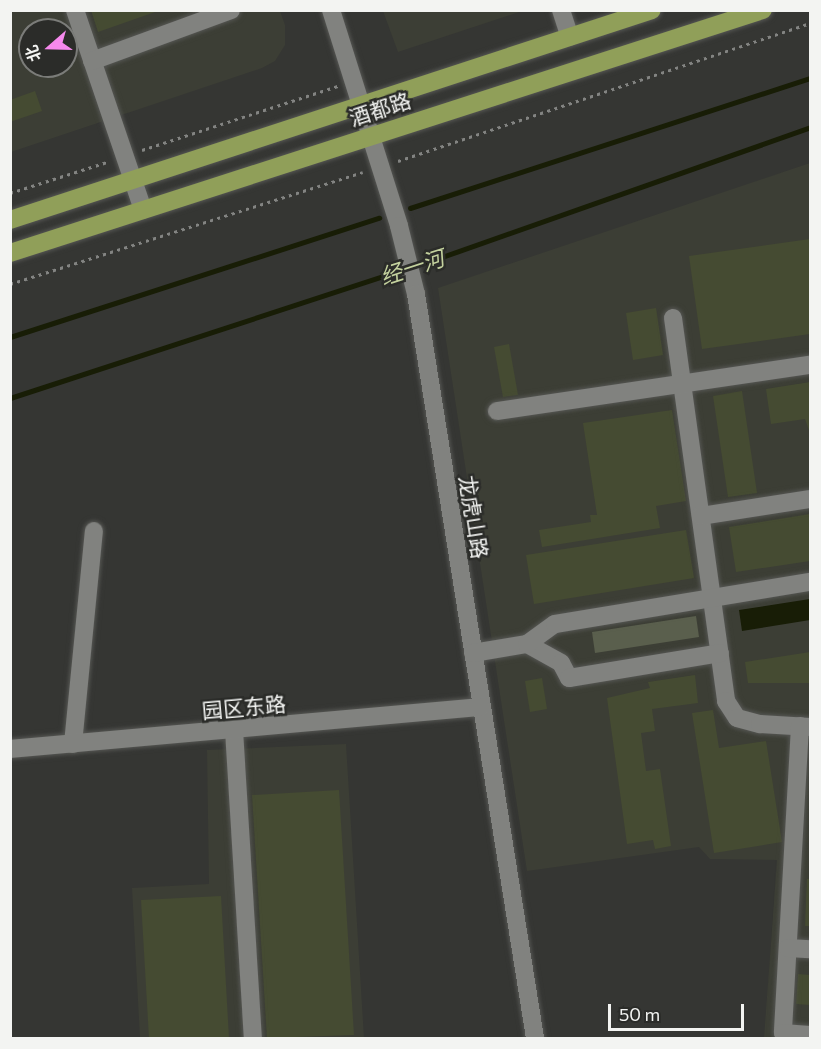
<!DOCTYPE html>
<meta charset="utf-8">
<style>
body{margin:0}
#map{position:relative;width:821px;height:1049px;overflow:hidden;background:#353633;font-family:Commissioner,"Noto Sans SC",sans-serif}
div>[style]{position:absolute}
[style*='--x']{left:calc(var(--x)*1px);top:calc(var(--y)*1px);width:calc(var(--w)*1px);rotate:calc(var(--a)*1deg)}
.built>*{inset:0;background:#3c3e35}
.green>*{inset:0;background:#5a5f4d}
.water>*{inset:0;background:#181d06}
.stream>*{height:5px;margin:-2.5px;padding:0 2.5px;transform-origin:2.5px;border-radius:2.5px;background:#181d06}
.building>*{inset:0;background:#454b32}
.path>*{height:3px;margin-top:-1.5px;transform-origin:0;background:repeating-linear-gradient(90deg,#838482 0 3px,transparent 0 7.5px)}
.roads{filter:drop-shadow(0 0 2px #555653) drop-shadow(0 0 2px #555653)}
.minor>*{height:18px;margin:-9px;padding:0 9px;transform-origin:9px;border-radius:9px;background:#81827f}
.major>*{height:18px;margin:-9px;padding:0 9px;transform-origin:9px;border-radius:9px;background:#909f59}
span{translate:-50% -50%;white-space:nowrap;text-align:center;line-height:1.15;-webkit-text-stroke:5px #2b2c29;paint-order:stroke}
.street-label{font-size:21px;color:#f3f4f2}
.water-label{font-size:22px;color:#c4d29e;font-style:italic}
.frame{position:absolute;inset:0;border:12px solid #f3f4f2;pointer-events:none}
.north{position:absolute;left:18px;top:18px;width:60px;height:60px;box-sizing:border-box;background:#2b2c29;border:2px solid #7b7c79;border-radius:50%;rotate:250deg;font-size:16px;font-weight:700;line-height:24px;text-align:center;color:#f3f4f2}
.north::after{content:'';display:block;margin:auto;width:21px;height:27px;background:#f689ed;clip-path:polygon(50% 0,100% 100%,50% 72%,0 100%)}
.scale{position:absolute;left:608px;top:1004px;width:136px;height:27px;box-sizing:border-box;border:3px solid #f3f4f2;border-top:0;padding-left:8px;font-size:18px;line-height:21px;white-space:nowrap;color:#f3f4f2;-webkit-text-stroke:4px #2b2c29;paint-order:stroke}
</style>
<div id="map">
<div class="built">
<div style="clip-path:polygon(evenodd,10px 11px,280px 11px,285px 25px,285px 45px,275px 61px,262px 68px,11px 152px,10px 11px,30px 30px,66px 30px,66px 66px,30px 66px,30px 30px)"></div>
<div style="clip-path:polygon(383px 11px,383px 10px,522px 11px,398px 52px)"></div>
<div style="clip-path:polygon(810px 163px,810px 1038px,764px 1038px,777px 860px,710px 859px,699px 847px,527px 871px,438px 288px)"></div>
<div style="clip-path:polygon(346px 744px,364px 1038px,140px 1038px,132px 888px,209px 884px,207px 750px)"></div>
</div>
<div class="green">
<div style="clip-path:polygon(696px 616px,699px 637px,595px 653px,592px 632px)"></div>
</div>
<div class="water">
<div style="clip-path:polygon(810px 599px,810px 620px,742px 631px,739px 610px)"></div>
</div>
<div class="stream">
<div style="--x:410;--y:208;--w:421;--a:-18"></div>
<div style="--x:10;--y:337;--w:388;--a:-17.9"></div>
<div style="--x:10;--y:398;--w:451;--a:-18.1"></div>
<div style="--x:439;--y:258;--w:393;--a:-19.4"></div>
</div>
<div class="building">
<div style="clip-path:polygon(91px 10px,158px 10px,158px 11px,98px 32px)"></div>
<div style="clip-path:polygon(35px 91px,42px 111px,10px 122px,10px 100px)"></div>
<div style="clip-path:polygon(810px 239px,810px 334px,702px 349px,689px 256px)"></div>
<div style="clip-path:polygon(656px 308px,663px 355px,633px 360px,626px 313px)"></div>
<div style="clip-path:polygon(509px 344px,518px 395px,503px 397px,494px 347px)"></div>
<div style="clip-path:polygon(810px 382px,810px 433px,805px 419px,771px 424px,766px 389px)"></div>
<div style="clip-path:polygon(742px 391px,757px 493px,728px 497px,713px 396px)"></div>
<div style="clip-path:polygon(672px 410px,686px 501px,656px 506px,660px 528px,542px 547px,539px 530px,591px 522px,590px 515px,597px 515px,583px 423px)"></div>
<div style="clip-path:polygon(810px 514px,810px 561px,736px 572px,729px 527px)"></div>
<div style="clip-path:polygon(686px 530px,694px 578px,534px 604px,526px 555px)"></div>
<div style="clip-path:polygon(810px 652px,810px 683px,748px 683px,745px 662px)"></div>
<div style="clip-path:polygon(695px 675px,698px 703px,652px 709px,655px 731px,641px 733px,646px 771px,660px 769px,671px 846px,655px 849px,653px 840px,627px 844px,607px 698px,650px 688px,648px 682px)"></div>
<div style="clip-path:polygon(542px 678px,547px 709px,530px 712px,525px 681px)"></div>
<div style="clip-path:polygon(713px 710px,719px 748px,766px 741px,782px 842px,714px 853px,692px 713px)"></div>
<div style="clip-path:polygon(339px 790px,354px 1035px,267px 1038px,252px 795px)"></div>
<div style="clip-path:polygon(807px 879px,810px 879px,810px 926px,805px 926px)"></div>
<div style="clip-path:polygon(221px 896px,229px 1038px,149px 1038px,141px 900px)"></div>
<div style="clip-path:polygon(798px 974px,810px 975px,810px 1005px,796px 1004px)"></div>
</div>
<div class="path">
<div style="--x:142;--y:150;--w:206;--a:-18.1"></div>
<div style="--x:398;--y:161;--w:434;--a:-18.5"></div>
<div style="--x:10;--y:193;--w:102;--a:-17.7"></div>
<div style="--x:10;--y:284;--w:370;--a:-17.6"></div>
</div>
<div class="roads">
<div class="minor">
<div style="--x:75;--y:10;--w:211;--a:71.2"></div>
<div style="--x:331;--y:10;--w:226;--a:72.5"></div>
<div style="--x:399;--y:226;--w:70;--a:76"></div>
<div style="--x:416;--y:294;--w:753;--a:80.91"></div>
<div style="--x:561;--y:10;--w:28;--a:72"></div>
<div style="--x:92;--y:61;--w:148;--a:-20.1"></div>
<div style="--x:673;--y:318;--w:387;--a:82.1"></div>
<div style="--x:726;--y:701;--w:20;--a:57"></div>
<div style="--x:737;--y:718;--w:24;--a:15"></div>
<div style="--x:760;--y:724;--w:50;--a:3.4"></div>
<div style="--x:497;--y:411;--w:316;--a:-8.4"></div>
<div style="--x:701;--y:516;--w:110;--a:-8.9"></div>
<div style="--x:527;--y:644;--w:39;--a:29"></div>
<div style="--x:561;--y:663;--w:17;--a:62"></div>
<div style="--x:569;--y:678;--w:153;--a:-9.4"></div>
<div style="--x:473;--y:653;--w:55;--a:-9.5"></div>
<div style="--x:527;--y:644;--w:34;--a:-36"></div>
<div style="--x:555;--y:624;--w:258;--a:-9.4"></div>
<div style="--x:800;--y:726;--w:307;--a:93.2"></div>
<div style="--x:783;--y:1033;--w:27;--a:4"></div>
<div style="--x:234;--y:730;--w:309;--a:86.5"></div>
<div style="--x:73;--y:744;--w:214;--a:-84.4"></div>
<div style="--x:10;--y:749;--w:473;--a:-5.1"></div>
<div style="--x:788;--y:948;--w:22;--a:3"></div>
</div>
<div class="major">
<div style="--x:10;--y:220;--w:675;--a:-18.11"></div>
<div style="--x:10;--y:253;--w:791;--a:-17.89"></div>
</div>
</div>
<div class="street-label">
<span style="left:380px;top:109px;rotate:-18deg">酒都路</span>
<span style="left:474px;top:517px;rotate:81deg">龙虎山路</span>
<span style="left:244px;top:707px;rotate:-5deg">园区东路</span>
</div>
<div class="water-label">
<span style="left:412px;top:267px;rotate:-18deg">经一河</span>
</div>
<div class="frame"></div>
<div class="north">北</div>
<div class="scale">50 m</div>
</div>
